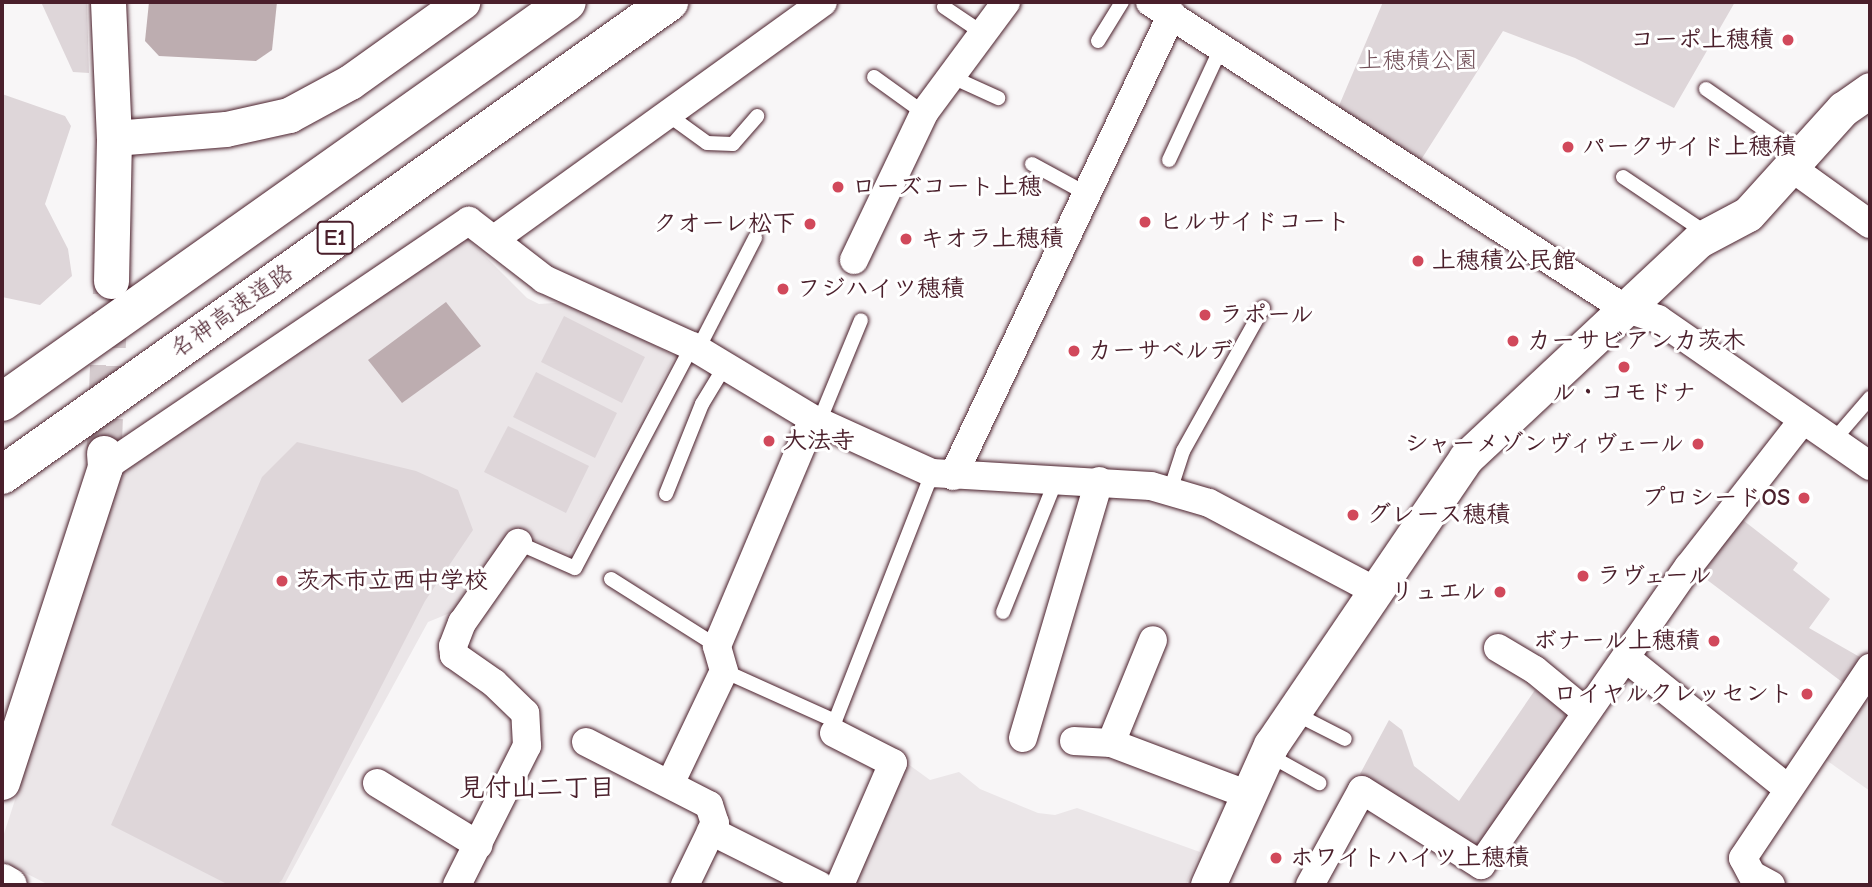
<!DOCTYPE html>
<meta charset="utf-8">
<style>
body{margin:0}
#map{position:relative;width:1872px;height:887px;overflow:hidden;background:#f8f6f7;font-family:"Comic Neue","Klee One",sans-serif}
div>[style]{position:absolute}
[style*='--x']{left:calc(var(--x)*1px);top:calc(var(--y)*1px);width:calc(var(--w)*1px);rotate:calc(var(--a)*1deg)}
.built>*{inset:0;background:#ebe6e8}
.green>*{inset:0;background:#ded6d9}
.water>*{inset:0;background:#bdadb0}
.tertiary-tunnel>*{height:35px;margin-top:-17.5px;transform-origin:0;background:repeating-linear-gradient(90deg,#d5cbce 0 35px,transparent 0 53px)}
.roads{filter:drop-shadow(0 0 2px #4a1f2b) drop-shadow(0 0 2px #4a1f2b)}
.service>*{height:14px;margin:-7px;padding:0 7px;transform-origin:7px;border-radius:7px;background:#fff}
.minor>*{height:28px;margin:-14px;padding:0 14px;transform-origin:14px;border-radius:14px;background:#fff}
.tertiary>*{height:35px;margin:-17.5px;padding:0 17.5px;transform-origin:17.5px;border-radius:17.5px;background:#fff}
.motorway>*{height:38px;margin:-19px;padding:0 19px;transform-origin:19px;border-radius:19px;background:#fff}
.dots>*{width:19px;height:19px;translate:-50% -50%;box-sizing:border-box;border:4px solid #fff;border-radius:50%}
span{translate:-50% -50%;white-space:nowrap;text-align:center;line-height:1.15;-webkit-text-stroke:6px #fff;paint-order:stroke}
.shield-label span{padding:2px 5px;background:#fff;border:2px solid;border-radius:5px;-webkit-text-stroke-width:0}
.shield-label{font-size:23px;color:#4a1f2b;font-weight:700}
.poi-label{font-size:24px;color:#4a1f2b;font-weight:700}
.right{translate:-100% -50%;text-align:right}
.left{translate:0 -50%;text-align:left}
.park-label{font-size:24px;color:#6f4d56}
.street-label{font-size:24px;color:#4a1f2b}
.neighbourhood-label{font-size:26px;color:#4a1f2b;font-weight:700}
.frame{position:absolute;inset:0;border:4px solid #4a1f2b;pointer-events:none}
</style>
<div id="map">
<div class="built">
<div style="clip-path:polygon(464px 235px,527px 298px,539px 304px,570px 302px,675px 356px,570px 553px,510px 531px,460px 609px,428px 622px,284px 885px,49px 885px,2px 861px,2px 840px,121px 473px)"></div>
<div style="clip-path:polygon(1870px 684px,1870px 791px,1819px 755px)"></div>
<div style="clip-path:polygon(908px 764px,930px 780px,959px 772px,980px 789px,1038px 813px,1055px 815px,1077px 808px,1200px 852px,1186px 885px,849px 885px)"></div>
</div>
<div class="green">
<div style="clip-path:polygon(41px 2px,87px 2px,89px 73px,73px 72px)"></div>
<div style="clip-path:polygon(1383px 2px,1735px 2px,1674px 108px,1575px 58px,1503px 31px,1419px 163px,1338px 108px)"></div>
<div style="clip-path:polygon(2px 94px,65px 116px,71px 126px,45px 204px,68px 249px,72px 276px,40px 305px,2px 297px)"></div>
<div style="clip-path:polygon(564px 316px,645px 357px,622px 403px,541px 362px)"></div>
<div style="clip-path:polygon(536px 372px,617px 413px,595px 458px,513px 417px)"></div>
<div style="clip-path:polygon(508px 426px,589px 466px,566px 513px,484px 472px)"></div>
<div style="clip-path:polygon(297px 442px,416px 471px,458px 490px,473px 530px,425px 601px,282px 880px,277px 885px,229px 885px,111px 825px,262px 477px)"></div>
<div style="clip-path:polygon(1739px 517px,1798px 563px,1793px 570px,1830px 599px,1809px 628px,1865px 660px,1846px 685px,1698px 573px)"></div>
<div style="clip-path:polygon(1535px 690px,1563px 707px,1567px 725px,1486px 842px,1468px 846px,1360px 774px,1389px 720px,1402px 730px,1414px 766px,1459px 801px)"></div>
</div>
<div class="water">
<div style="clip-path:polygon(149px 2px,277px 2px,272px 50px,256px 61px,159px 56px,145px 41px)"></div>
<div style="clip-path:polygon(446px 302px,481px 346px,402px 403px,368px 360px)"></div>
</div>
<div class="tertiary-tunnel">
<div style="--x:104;--y:453;--w:172;--a:-87.7"></div>
</div>
<div class="roads">
<div class="service">
<div style="--x:944;--y:7;--w:48;--a:34"></div>
<div style="--x:1098;--y:41;--w:46;--a:-58.4"></div>
<div style="--x:874;--y:77;--w:62;--a:35.8"></div>
<div style="--x:952;--y:77;--w:51;--a:24.5"></div>
<div style="--x:1706;--y:89;--w:116;--a:34.8"></div>
<div style="--x:667;--y:114;--w:49;--a:35.9"></div>
<div style="--x:707;--y:143;--w:26;--a:2"></div>
<div style="--x:733;--y:144;--w:37;--a:-49"></div>
<div style="--x:1169;--y:160;--w:126;--a:-65.1"></div>
<div style="--x:1032;--y:164;--w:63;--a:28.6"></div>
<div style="--x:1623;--y:177;--w:100;--a:34"></div>
<div style="--x:698;--y:349;--w:125;--a:-62.8"></div>
<div style="--x:819;--y:422;--w:110;--a:-67.6"></div>
<div style="--x:1833;--y:441;--w:57;--a:-49.3"></div>
<div style="--x:1170;--y:491;--w:42;--a:-72"></div>
<div style="--x:1183;--y:451;--w:164;--a:-60.8"></div>
<div style="--x:666;--y:494;--w:97;--a:-68.2"></div>
<div style="--x:702;--y:404;--w:44;--a:-58.8"></div>
<div style="--x:518;--y:543;--w:62;--a:23.7"></div>
<div style="--x:575;--y:568;--w:251;--a:-62.2"></div>
<div style="--x:611;--y:579;--w:125;--a:32.3"></div>
<div style="--x:1003;--y:612;--w:144;--a:-68.1"></div>
<div style="--x:724;--y:671;--w:122;--a:24.2"></div>
<div style="--x:1294;--y:713;--w:57;--a:27"></div>
<div style="--x:834;--y:733;--w:12;--a:-85"></div>
<div style="--x:835;--y:721;--w:266;--a:-68.6"></div>
<div style="--x:1267;--y:754;--w:60;--a:29.1"></div>
</div>
<div class="minor">
<div style="--x:1150;--y:2;--w:564;--a:32.85"></div>
<div style="--x:1624;--y:308;--w:36;--a:18"></div>
<div style="--x:1658;--y:319;--w:258;--a:34.7"></div>
<div style="--x:1792;--y:168;--w:96;--a:35.7"></div>
<div style="--x:496;--y:238;--w:403;--a:-35.8"></div>
<div style="--x:854;--y:260;--w:163;--a:-64.5"></div>
<div style="--x:924;--y:113;--w:138;--a:-53.5"></div>
<div style="--x:105;--y:467;--w:439;--a:-34.1"></div>
<div style="--x:469;--y:221;--w:95;--a:37.7"></div>
<div style="--x:544;--y:279;--w:162;--a:24.4"></div>
<div style="--x:692;--y:346;--w:141;--a:31.1"></div>
<div style="--x:813;--y:419;--w:131;--a:24.4"></div>
<div style="--x:932;--y:473;--w:219;--a:3.4"></div>
<div style="--x:1151;--y:486;--w:60;--a:16.3"></div>
<div style="--x:1209;--y:503;--w:190;--a:27.9"></div>
<div style="--x:953;--y:476;--w:511;--a:-64.64"></div>
<div style="--x:1498;--y:648;--w:43;--a:30.7"></div>
<div style="--x:1535;--y:670;--w:66;--a:39.5"></div>
<div style="--x:1626;--y:658;--w:207;--a:38.9"></div>
<div style="--x:834;--y:733;--w:66;--a:27"></div>
<div style="--x:893;--y:763;--w:133;--a:113.5"></div>
<div style="--x:1023;--y:738;--w:268;--a:-73.5"></div>
<div style="--x:1074;--y:741;--w:37;--a:3"></div>
<div style="--x:1111;--y:743;--w:144;--a:20.7"></div>
<div style="--x:586;--y:742;--w:138;--a:27.1"></div>
<div style="--x:709;--y:805;--w:19;--a:72"></div>
<div style="--x:715;--y:823;--w:69;--a:115.8"></div>
<div style="--x:1111;--y:743;--w:111;--a:-67.8"></div>
<div style="--x:377;--y:783;--w:119;--a:31.5"></div>
<div style="--x:670;--y:784;--w:125;--a:-64.5"></div>
<div style="--x:724;--y:671;--w:26;--a:-106"></div>
<div style="--x:717;--y:646;--w:246;--a:-67.1"></div>
<div style="--x:711;--y:831;--w:121;--a:26.6"></div>
<div style="--x:457;--y:885;--w:156;--a:-63.3"></div>
<div style="--x:527;--y:746;--w:33;--a:-93"></div>
<div style="--x:525;--y:713;--w:43;--a:-135.9"></div>
<div style="--x:494;--y:683;--w:49;--a:-145"></div>
<div style="--x:454;--y:655;--w:9;--a:-96"></div>
<div style="--x:453;--y:646;--w:25;--a:-69"></div>
<div style="--x:462;--y:623;--w:98;--a:-55"></div>
<div style="--x:1310;--y:885;--w:108;--a:-61.3"></div>
<div style="--x:1362;--y:790;--w:141;--a:32.2"></div>
<div style="--x:1481;--y:865;--w:364;--a:-55.2"></div>
<div style="--x:1689;--y:566;--w:185;--a:-52"></div>
<div style="--x:1771;--y:885;--w:21;--a:-152"></div>
<div style="--x:1752;--y:875;--w:19;--a:-118"></div>
<div style="--x:1743;--y:858;--w:229;--a:-56.2"></div>
</div>
<div class="tertiary">
<div style="--x:108;--y:2;--w:136;--a:87.5"></div>
<div style="--x:114;--y:138;--w:143;--a:91.2"></div>
<div style="--x:114;--y:138;--w:112;--a:-4.6"></div>
<div style="--x:226;--y:129;--w:65;--a:-12.5"></div>
<div style="--x:289;--y:115;--w:69;--a:-28.4"></div>
<div style="--x:350;--y:82;--w:138;--a:-35.5"></div>
<div style="--x:2;--y:782;--w:331;--a:-71.9"></div>
<div style="--x:105;--y:467;--w:14;--a:-94"></div>
<div style="--x:2;--y:881;--w:8;--a:30"></div>
<div style="--x:1208;--y:885;--w:154;--a:-65.8"></div>
<div style="--x:1271;--y:745;--w:347;--a:-55.8"></div>
<div style="--x:1466;--y:458;--w:319;--a:-43.1"></div>
<div style="--x:1699;--y:240;--w:55;--a:-28"></div>
<div style="--x:1748;--y:214;--w:142;--a:-47.9"></div>
<div style="--x:1843;--y:109;--w:33;--a:-35"></div>
</div>
<div class="motorway">
<div style="--x:2;--y:402;--w:692;--a:-35.3"></div>
<div style="--x:2;--y:475;--w:818;--a:-35.34"></div>
</div>
</div>
<div class="dots">
<div style="left:1788px;top:40px;background:#d1495b"></div>
<div style="left:1568px;top:147px;background:#d1495b"></div>
<div style="left:838px;top:187px;background:#d1495b"></div>
<div style="left:1145px;top:222px;background:#d1495b"></div>
<div style="left:810px;top:224px;background:#d1495b"></div>
<div style="left:906px;top:239px;background:#d1495b"></div>
<div style="left:1418px;top:261px;background:#d1495b"></div>
<div style="left:783px;top:289px;background:#d1495b"></div>
<div style="left:1205px;top:315px;background:#d1495b"></div>
<div style="left:1513px;top:341px;background:#d1495b"></div>
<div style="left:1074px;top:351px;background:#d1495b"></div>
<div style="left:1624px;top:367px;background:#d1495b"></div>
<div style="left:769px;top:441px;background:#d1495b"></div>
<div style="left:1698px;top:444px;background:#d1495b"></div>
<div style="left:1804px;top:498px;background:#d1495b"></div>
<div style="left:1353px;top:515px;background:#d1495b"></div>
<div style="left:1583px;top:576px;background:#d1495b"></div>
<div style="left:282px;top:581px;background:#d1495b"></div>
<div style="left:1500px;top:592px;background:#d1495b"></div>
<div style="left:1714px;top:641px;background:#d1495b"></div>
<div style="left:1807px;top:694px;background:#d1495b"></div>
<div style="left:1276px;top:858px;background:#d1495b"></div>
</div>
<div class="shield-label">
<span style="left:335px;top:238px">E1</span>
</div>
<div class="poi-label">
<span class="right" style="left:1774px;top:40px">コーポ上穂積</span>
<span class="left" style="left:1582px;top:147px">パークサイド上穂積</span>
<span class="left" style="left:852px;top:187px">ローズコート上穂</span>
<span class="left" style="left:1159px;top:222px">ヒルサイドコート</span>
<span class="right" style="left:796px;top:224px">クオーレ松下</span>
<span class="left" style="left:920px;top:239px">キオラ上穂積</span>
<span class="left" style="left:1432px;top:261px">上穂積公民館</span>
<span class="left" style="left:797px;top:289px">フジハイツ穂積</span>
<span class="left" style="left:1219px;top:315px">ラポール</span>
<span class="left" style="left:1527px;top:341px">カーサビアンカ茨木</span>
<span class="left" style="left:1088px;top:351px">カーサベルデ</span>
<span style="left:1624px;top:393px">ル・コモドナ</span>
<span class="left" style="left:783px;top:441px">大法寺</span>
<span class="right" style="left:1684px;top:444px">シャーメゾンヴィヴェール</span>
<span class="right" style="left:1790px;top:498px">プロシードOS</span>
<span class="left" style="left:1367px;top:515px">グレース穂積</span>
<span class="left" style="left:1597px;top:576px">ラヴェール</span>
<span class="left" style="left:296px;top:581px">茨木市立西中学校</span>
<span class="right" style="left:1486px;top:592px">リュエル</span>
<span class="right" style="left:1700px;top:641px">ボナール上穂積</span>
<span class="right" style="left:1793px;top:694px">ロイヤルクレッセント</span>
<span class="left" style="left:1290px;top:858px">ホワイトハイツ上穂積</span>
</div>
<div class="park-label">
<span style="left:1418px;top:61px">上穂積公園</span>
</div>
<div class="street-label">
<span style="left:232px;top:311px;rotate:-35deg">名神高速道路</span>
</div>
<div class="neighbourhood-label">
<span style="left:537px;top:789px">見付山二丁目</span>
</div>
<div class="frame"></div>
</div>
